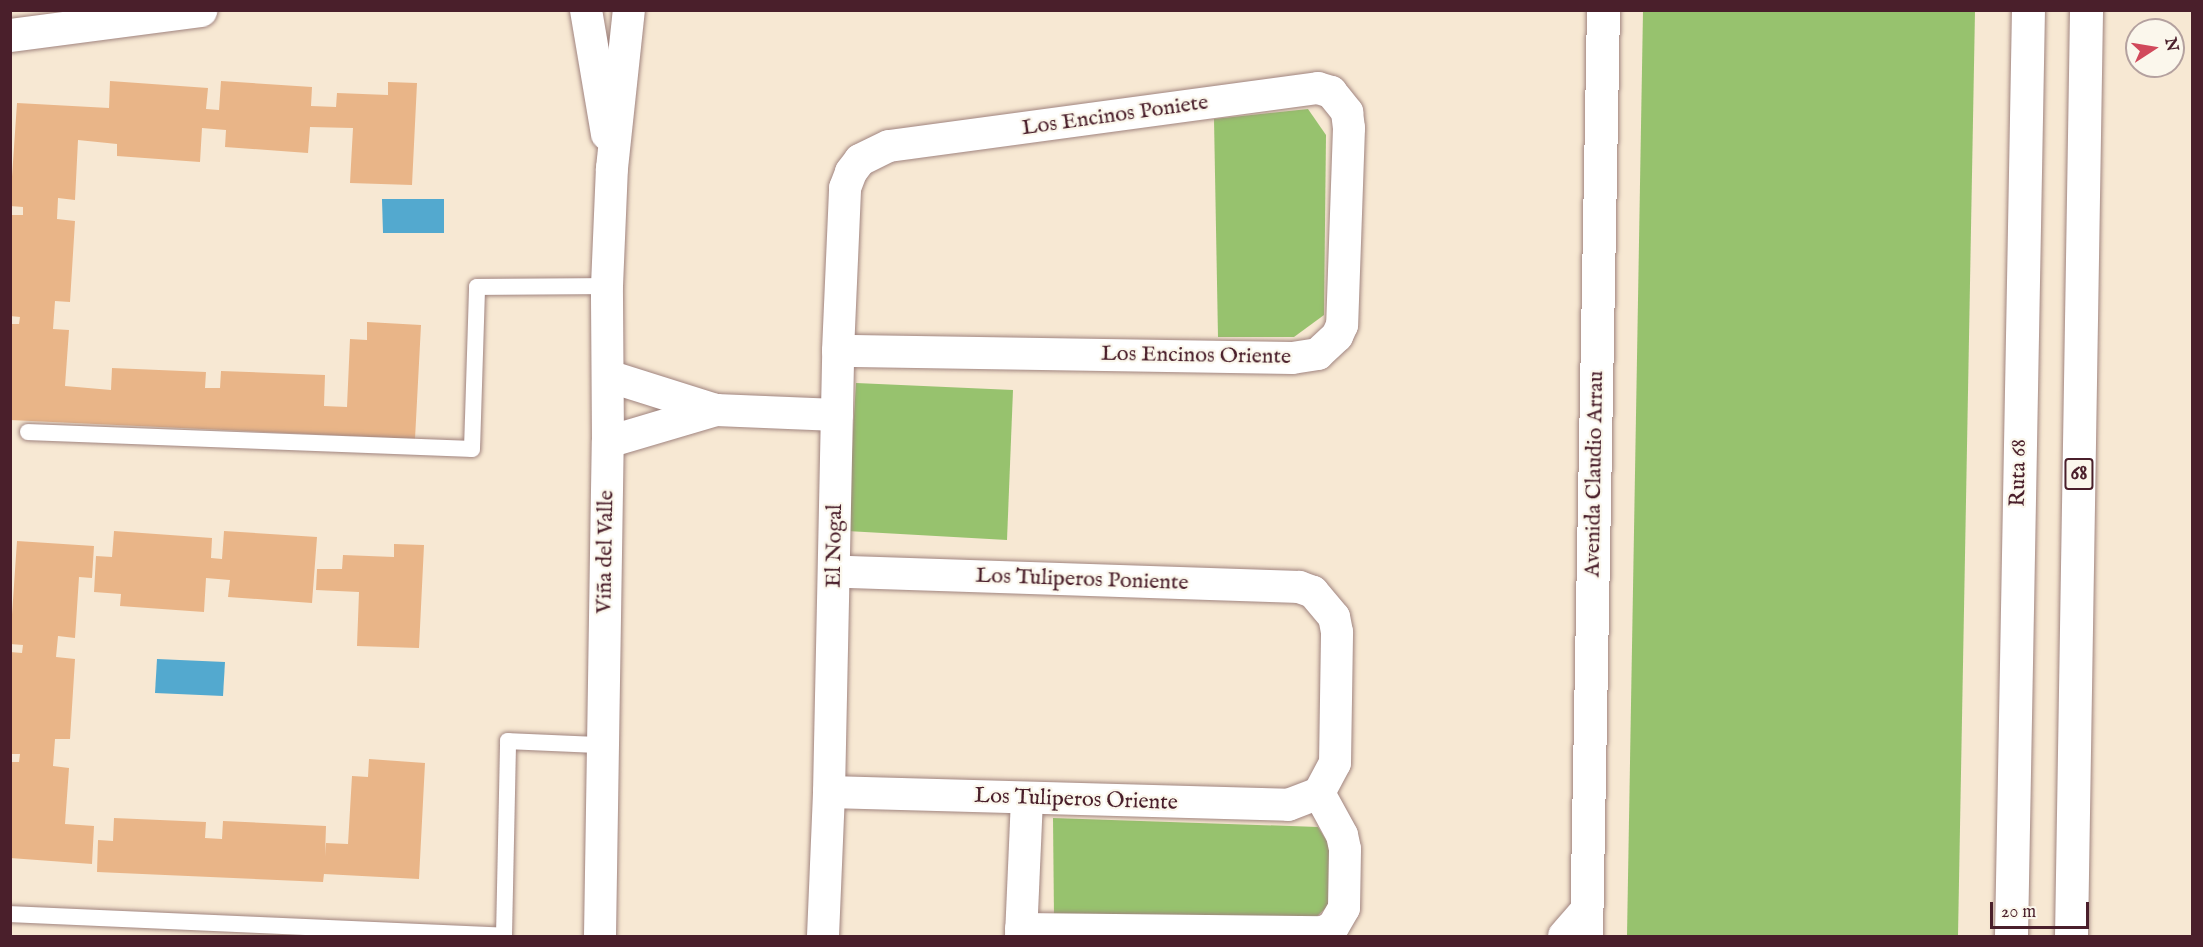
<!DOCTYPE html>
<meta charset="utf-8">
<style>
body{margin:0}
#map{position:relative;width:2203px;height:947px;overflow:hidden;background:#f7e8d3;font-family:"IM FELL English",serif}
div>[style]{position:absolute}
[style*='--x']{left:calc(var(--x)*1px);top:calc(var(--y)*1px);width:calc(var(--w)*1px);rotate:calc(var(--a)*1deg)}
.green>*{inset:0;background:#97c26e}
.water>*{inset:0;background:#53a9cf}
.building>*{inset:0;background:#e9b588}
.roads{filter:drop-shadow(0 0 2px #a0847f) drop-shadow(0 0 2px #a0847f)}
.service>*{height:16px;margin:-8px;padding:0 8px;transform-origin:8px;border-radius:8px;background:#fff}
.minor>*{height:32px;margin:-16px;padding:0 16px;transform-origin:16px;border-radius:16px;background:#fff}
.tertiary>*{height:33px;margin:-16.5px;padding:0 16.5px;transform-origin:16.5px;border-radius:16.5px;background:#fff}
.motorway>*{height:33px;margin:-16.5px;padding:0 16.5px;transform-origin:16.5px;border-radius:16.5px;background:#fff}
span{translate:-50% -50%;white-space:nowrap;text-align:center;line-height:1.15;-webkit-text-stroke:4.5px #fbf7ec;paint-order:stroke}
.shield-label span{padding:2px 4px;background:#fbf7ec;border:2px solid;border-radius:4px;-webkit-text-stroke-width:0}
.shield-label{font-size:21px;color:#4a1f2b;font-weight:700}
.street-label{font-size:22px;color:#4a1f2b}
.frame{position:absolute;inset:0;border:12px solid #4a1f2b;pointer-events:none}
.north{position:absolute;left:2125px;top:18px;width:60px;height:60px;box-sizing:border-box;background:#fbf7ec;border:2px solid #b4a19f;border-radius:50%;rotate:78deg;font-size:16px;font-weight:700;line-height:24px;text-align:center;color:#4a1f2b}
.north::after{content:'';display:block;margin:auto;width:21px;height:27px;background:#d1495b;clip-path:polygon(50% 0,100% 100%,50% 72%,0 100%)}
.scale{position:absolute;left:1990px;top:902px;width:99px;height:27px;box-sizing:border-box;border:3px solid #4a1f2b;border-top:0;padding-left:8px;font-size:18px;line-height:21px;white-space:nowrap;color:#4a1f2b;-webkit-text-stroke:4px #fbf7ec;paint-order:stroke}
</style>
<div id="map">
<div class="green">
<div style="clip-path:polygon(1643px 11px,1975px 11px,1958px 936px,1627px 936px)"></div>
<div style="clip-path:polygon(1308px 109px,1326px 135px,1324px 315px,1294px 337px,1218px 337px,1214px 119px)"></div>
<div style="clip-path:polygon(856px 383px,1013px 390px,1007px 540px,847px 531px)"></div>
<div style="clip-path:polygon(1053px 818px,1318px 827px,1329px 845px,1332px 902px,1311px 922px,1054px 918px)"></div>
</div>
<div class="water">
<div style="clip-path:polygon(382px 199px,444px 199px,444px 233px,383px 233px)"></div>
<div style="clip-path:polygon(157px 659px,225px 662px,223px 696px,155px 693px)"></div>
</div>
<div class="building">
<div style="clip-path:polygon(110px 81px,208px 88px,206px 109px,219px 110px,221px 81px,312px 87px,311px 106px,336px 107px,337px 93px,388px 95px,388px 82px,417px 83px,412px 185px,350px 183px,353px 128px,310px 127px,308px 153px,225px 147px,226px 130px,202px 128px,200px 162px,117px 156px,117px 144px,78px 140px,75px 200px,58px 198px,57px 219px,75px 221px,70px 302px,55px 301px,53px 329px,69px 330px,65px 386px,111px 390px,112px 368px,206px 372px,205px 388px,220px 388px,221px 371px,325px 375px,324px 406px,347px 407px,350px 339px,367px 340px,367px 322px,421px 325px,415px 439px,10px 420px,10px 324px,19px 324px,20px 317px,10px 316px,10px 215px,23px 215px,23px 207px,10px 206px,17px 103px,109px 108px)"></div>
<div style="clip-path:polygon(114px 531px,212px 538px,211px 558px,222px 559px,224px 531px,317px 537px,312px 603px,228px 597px,230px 580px,206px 578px,204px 612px,120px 606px,121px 594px,94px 592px,96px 556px,112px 557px)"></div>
<div style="clip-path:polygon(17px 541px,94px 546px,92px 578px,79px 577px,75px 638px,58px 636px,56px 657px,75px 659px,70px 739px,55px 739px,53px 766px,69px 768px,65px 824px,94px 826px,92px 864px,10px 858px,10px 762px,19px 762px,20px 754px,10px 754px,10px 652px,22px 653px,23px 645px,10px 644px)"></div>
<div style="clip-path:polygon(394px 544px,424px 545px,419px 648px,357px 646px,359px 592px,316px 590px,317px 569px,342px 569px,343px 555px,394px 557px)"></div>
<div style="clip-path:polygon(369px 759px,425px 763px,419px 879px,324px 874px,323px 882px,97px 872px,98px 840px,113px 841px,114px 818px,206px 822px,205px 838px,222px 839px,223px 821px,326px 826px,325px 856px,326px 843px,348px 844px,352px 776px,368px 777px)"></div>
</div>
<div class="roads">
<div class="service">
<div style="--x:28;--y:432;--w:444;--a:2.2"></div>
<div style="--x:472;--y:449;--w:162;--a:-88.2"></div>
<div style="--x:477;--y:287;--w:130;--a:-0.4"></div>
<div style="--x:10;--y:914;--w:494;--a:2.5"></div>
<div style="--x:504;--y:936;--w:195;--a:-88.8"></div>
<div style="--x:508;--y:741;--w:93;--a:2.5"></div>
</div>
<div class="minor">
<div style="--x:586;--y:10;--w:126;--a:80.4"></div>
<div style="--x:608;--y:376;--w:113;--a:17.5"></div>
<div style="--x:716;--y:410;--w:121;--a:2.4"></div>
<div style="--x:608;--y:442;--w:113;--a:-16.5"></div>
<div style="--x:829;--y:792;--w:459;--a:1.6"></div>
<div style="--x:1288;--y:805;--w:33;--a:-21"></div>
<div style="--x:1319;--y:793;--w:34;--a:-62"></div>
<div style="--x:1335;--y:763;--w:131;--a:-89.1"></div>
<div style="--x:1337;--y:632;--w:15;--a:-101"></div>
<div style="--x:1334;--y:617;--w:33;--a:-130"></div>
<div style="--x:1313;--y:592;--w:15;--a:-160"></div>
<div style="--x:1299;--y:587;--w:464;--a:-178.1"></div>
<div style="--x:1021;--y:929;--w:302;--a:0.6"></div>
<div style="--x:1323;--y:932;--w:11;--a:-27"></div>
<div style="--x:1333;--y:927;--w:22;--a:-60"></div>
<div style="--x:1344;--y:908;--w:59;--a:-89"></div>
<div style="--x:1345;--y:849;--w:14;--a:-102"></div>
<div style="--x:1342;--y:835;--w:48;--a:-118.7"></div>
<div style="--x:600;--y:936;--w:494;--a:-89.1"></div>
<div style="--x:608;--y:442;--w:156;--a:-90.4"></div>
<div style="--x:607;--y:286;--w:118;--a:-87.6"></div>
<div style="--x:612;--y:168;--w:159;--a:-83.9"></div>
<div style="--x:823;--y:936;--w:144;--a:-87.6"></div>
<div style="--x:829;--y:792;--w:441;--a:-88.8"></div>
<div style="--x:838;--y:351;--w:163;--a:-87.5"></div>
<div style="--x:845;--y:188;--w:17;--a:-69"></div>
<div style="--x:851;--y:172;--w:15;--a:-53"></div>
<div style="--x:860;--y:160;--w:32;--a:-26"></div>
<div style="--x:889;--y:146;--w:433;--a:-7.7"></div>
<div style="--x:1318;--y:88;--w:14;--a:17"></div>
<div style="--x:1331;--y:92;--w:26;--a:51"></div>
<div style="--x:1347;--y:112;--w:16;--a:83"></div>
<div style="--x:1349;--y:128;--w:197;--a:92"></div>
<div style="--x:1342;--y:325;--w:12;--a:114"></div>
<div style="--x:1337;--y:336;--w:26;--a:137"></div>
<div style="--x:1318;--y:354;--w:26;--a:171"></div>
<div style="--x:1292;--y:358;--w:454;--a:-179.1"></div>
<div style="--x:1021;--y:936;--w:137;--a:-87.5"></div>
<div style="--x:1564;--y:936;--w:35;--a:-49"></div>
</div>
<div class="tertiary">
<div style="--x:10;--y:35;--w:192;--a:-7.5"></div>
<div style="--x:1586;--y:936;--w:926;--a:-88.95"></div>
</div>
<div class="motorway">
<div style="--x:2011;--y:936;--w:926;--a:-88.95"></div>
<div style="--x:2071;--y:936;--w:926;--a:-89.07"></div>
</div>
</div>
<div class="shield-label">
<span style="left:2079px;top:474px">68</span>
</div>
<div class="street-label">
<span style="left:1115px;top:116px;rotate:-8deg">Los Encinos Poniete</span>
<span style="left:1196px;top:356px;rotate:1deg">Los Encinos Oriente</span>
<span style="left:2019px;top:473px;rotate:-89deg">Ruta 68</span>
<span style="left:1595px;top:474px;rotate:-89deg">Avenida Claudio Arrau</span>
<span style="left:835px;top:546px;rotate:-89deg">El Nogal</span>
<span style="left:606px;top:552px;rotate:-89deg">Viña del Valle</span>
<span style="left:1082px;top:580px;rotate:2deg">Los Tuliperos Poniente</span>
<span style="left:1076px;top:800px;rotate:2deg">Los Tuliperos Oriente</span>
</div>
<div class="frame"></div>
<div class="north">N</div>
<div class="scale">20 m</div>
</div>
